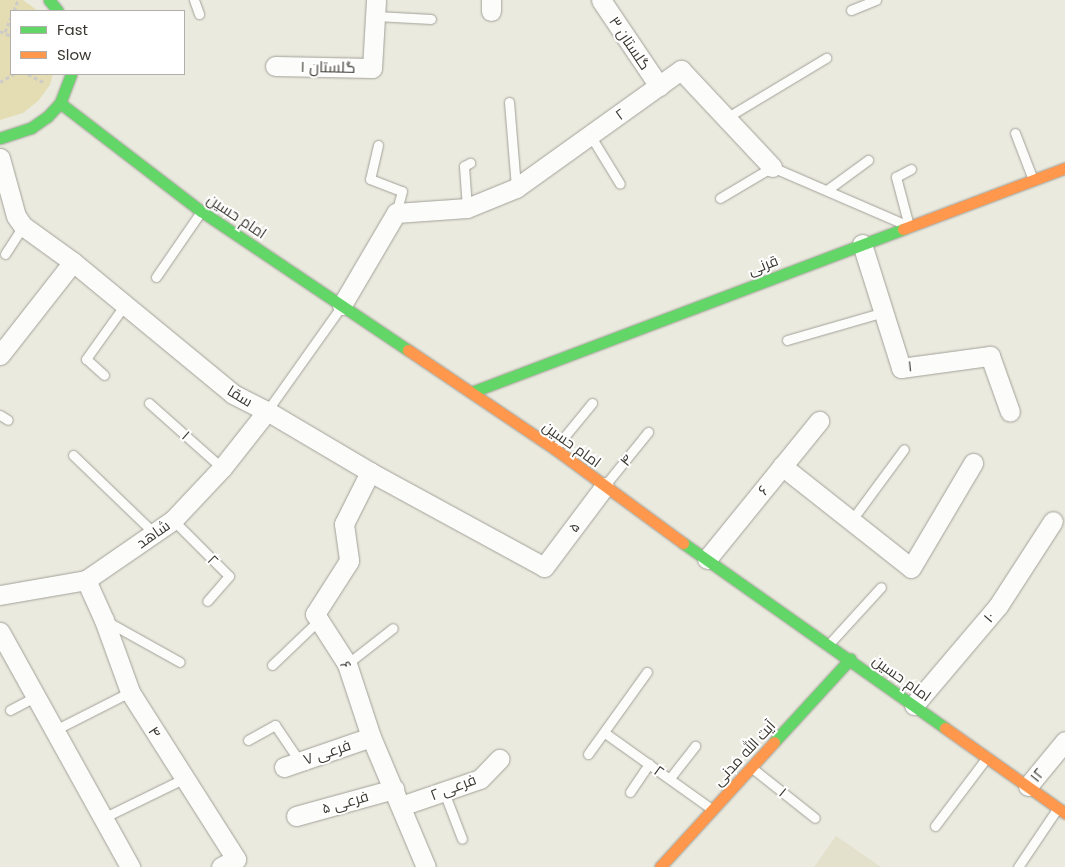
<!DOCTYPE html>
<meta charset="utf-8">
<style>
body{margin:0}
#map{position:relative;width:1065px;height:867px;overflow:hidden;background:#ebeadf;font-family:Poppins,Cairo,sans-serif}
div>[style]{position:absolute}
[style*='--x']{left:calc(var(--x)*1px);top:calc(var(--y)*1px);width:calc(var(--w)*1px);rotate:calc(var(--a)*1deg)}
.built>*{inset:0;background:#e3e0cc}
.green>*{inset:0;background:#e4dcb2}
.path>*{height:3px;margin-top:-1.5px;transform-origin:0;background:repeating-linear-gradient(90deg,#cccbc8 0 4px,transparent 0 6.5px)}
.roads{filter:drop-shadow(0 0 1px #a2a199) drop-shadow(0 0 1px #a2a199)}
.lane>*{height:9px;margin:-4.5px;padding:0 4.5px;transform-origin:4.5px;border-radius:4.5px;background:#fcfcfa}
.street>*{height:19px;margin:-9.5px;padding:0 9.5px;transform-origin:9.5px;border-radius:9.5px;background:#fcfcfa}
.fast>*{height:11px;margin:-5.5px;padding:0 5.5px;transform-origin:5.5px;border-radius:5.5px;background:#63d668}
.slow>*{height:11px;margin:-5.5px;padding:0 5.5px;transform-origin:5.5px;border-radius:5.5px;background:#ff974d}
span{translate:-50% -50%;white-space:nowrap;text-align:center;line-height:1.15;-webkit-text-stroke:4px #fff;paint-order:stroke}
.street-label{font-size:15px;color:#39372f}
.legend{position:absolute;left:10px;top:10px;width:175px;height:65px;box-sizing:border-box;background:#fff;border:1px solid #b0afac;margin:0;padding:6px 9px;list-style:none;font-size:15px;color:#39372f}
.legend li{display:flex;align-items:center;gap:10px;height:25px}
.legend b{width:25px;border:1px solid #b0afac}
</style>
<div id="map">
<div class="built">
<div style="clip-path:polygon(836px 836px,881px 867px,814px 867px)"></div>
</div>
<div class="green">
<div style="clip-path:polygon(0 0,23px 0,38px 11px,11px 11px,11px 74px,53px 74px,50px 85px,38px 101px,23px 113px,0 120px)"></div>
</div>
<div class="path">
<div style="--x:14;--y:11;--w:12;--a:-70"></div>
<div style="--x:0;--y:31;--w:12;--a:24"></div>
<div style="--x:5;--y:32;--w:16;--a:-68"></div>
<div style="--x:28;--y:74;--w:19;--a:28"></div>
<div style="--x:0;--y:82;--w:16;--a:-30"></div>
</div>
<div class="roads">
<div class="lane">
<div style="--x:194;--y:0;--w:15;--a:70"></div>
<div style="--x:851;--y:10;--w:27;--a:-22"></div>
<div style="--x:376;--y:16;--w:55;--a:3.1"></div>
<div style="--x:509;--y:102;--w:86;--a:85.3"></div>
<div style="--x:726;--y:118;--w:117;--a:-31"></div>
<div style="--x:1015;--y:133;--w:47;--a:68.9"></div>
<div style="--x:590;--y:135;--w:57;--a:58.5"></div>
<div style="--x:378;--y:145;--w:35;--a:103"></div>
<div style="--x:370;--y:179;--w:34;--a:21"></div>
<div style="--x:402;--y:191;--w:23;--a:105"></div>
<div style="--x:827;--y:190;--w:51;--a:-36.2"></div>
<div style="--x:720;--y:198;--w:61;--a:-30.8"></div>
<div style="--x:772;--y:167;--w:144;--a:23.4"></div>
<div style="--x:467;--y:208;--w:42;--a:-94.1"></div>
<div style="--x:464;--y:166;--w:7;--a:-27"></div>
<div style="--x:909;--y:226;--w:51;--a:-104.9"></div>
<div style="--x:896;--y:177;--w:17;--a:-28"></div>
<div style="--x:5;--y:254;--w:33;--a:-57"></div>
<div style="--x:156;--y:277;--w:78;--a:-55.5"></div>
<div style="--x:787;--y:340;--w:101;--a:-16.1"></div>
<div style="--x:104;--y:375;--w:24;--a:-138"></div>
<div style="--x:86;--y:359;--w:65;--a:-54.4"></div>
<div style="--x:149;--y:403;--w:98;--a:41.7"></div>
<div style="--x:267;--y:411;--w:128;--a:-54.6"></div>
<div style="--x:0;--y:415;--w:9;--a:32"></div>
<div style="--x:556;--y:447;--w:57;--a:-50.7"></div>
<div style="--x:73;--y:455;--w:112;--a:43.9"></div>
<div style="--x:606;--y:484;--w:67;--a:-51.1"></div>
<div style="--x:173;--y:520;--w:79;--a:45"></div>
<div style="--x:229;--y:576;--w:33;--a:131"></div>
<div style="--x:851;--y:521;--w:89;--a:-53.6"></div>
<div style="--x:108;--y:622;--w:82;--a:29.1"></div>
<div style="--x:829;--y:644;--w:77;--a:-47.6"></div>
<div style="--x:347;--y:664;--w:58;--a:-38"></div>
<div style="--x:272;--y:665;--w:64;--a:-43.7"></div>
<div style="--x:10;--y:710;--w:30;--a:-28"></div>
<div style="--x:55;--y:730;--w:84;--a:-26.9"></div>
<div style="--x:605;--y:733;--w:129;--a:35.5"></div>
<div style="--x:248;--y:740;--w:31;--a:-29"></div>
<div style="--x:275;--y:725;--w:45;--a:56"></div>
<div style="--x:588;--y:754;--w:101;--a:-54.3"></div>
<div style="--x:752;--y:768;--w:80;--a:38.4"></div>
<div style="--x:670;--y:778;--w:41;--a:-52"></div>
<div style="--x:444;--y:792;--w:50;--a:69"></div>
<div style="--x:630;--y:792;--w:34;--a:-56"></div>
<div style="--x:103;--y:818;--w:91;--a:-26"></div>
<div style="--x:935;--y:826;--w:83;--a:-52.9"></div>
<div style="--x:1018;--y:867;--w:70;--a:-56.1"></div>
</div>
<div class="street">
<div style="--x:491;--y:0;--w:11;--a:90"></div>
<div style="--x:601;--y:0;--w:104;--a:56"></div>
<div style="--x:275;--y:66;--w:97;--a:1.2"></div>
<div style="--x:372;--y:68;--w:68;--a:-86.6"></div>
<div style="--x:0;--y:158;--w:60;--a:74.6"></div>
<div style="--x:16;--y:216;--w:12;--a:55"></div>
<div style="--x:23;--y:226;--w:62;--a:35.8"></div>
<div style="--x:73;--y:262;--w:207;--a:39.5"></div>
<div style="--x:233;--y:394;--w:38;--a:27"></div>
<div style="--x:267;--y:411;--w:120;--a:30.6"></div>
<div style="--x:370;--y:472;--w:198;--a:28.6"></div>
<div style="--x:544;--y:567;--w:100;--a:-53.1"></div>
<div style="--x:862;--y:244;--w:130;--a:72.5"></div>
<div style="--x:901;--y:368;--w:90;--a:-7.7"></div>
<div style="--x:990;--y:356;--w:59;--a:70.3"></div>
<div style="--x:342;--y:305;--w:107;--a:-59.6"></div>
<div style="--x:396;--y:213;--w:71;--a:-4"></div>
<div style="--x:467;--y:208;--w:53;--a:-22.2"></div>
<div style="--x:516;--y:188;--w:203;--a:-35.6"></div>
<div style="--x:681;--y:70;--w:133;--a:46.8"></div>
<div style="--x:0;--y:355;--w:118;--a:-51.9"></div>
<div style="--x:782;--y:466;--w:164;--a:38.3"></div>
<div style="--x:911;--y:568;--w:122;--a:-59.4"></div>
<div style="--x:370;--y:472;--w:58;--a:116.6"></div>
<div style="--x:344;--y:524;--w:37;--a:82"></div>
<div style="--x:349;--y:561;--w:63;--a:122.7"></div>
<div style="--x:315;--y:614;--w:59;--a:57.4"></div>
<div style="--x:347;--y:664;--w:77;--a:71.8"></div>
<div style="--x:371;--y:737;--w:141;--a:67.1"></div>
<div style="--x:707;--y:559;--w:178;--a:-50.9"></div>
<div style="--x:86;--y:580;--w:44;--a:65.8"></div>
<div style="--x:104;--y:620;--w:77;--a:70.1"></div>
<div style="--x:130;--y:692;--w:198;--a:57.6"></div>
<div style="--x:236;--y:859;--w:17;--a:152"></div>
<div style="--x:0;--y:595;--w:87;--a:-9.9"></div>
<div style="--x:86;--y:580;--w:106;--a:-34.6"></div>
<div style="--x:173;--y:520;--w:71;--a:-46.7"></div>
<div style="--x:222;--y:468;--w:73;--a:-51.7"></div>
<div style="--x:0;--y:632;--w:269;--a:61"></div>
<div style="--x:914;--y:705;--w:130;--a:-49.7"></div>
<div style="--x:998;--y:606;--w:101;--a:-57.1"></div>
<div style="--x:284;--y:767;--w:92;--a:-19"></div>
<div style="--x:1028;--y:786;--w:58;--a:-50.6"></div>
<div style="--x:401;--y:806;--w:83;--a:-18.9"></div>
<div style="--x:480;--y:779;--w:28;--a:-46"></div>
<div style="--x:296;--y:816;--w:102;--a:-15.4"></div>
</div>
<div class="fast">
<div style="--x:49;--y:0;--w:14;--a:51"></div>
<div style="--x:60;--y:103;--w:178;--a:37.5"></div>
<div style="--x:201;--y:211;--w:249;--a:33.9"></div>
<div style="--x:0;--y:138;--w:33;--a:-18"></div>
<div style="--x:31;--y:128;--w:19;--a:-35"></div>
<div style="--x:47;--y:117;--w:19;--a:-47"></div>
<div style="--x:60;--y:103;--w:31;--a:-69"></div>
<div style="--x:472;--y:392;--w:461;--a:-20.7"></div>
<div style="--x:683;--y:543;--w:321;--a:35.2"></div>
<div style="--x:774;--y:742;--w:113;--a:-47.5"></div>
</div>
<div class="slow">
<div style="--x:903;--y:229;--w:173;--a:-20.6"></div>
<div style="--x:408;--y:350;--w:177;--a:34"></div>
<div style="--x:555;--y:449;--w:159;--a:36.3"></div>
<div style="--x:945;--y:728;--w:147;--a:35.3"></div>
<div style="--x:660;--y:867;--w:169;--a:-47.6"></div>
</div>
</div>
<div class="street-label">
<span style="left:630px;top:43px;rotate:56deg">گلستان ۳</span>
<span style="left:328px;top:67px;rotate:1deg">گلستان ۱</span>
<span style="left:620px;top:114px;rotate:-36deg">۲</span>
<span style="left:237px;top:216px;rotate:34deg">امام حسین</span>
<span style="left:763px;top:265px;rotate:-21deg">قرنی</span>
<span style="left:910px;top:366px;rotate:-6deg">۱</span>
<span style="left:240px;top:396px;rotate:31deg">سقا</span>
<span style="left:186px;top:435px;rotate:42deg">۱</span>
<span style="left:572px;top:444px;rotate:36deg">امام حسین</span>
<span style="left:626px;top:460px;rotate:-51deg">۴</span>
<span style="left:763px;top:490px;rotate:-51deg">۶</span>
<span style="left:574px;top:527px;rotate:-53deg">۵</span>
<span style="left:153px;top:534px;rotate:-35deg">شاهد</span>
<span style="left:213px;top:560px;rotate:45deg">۲</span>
<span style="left:989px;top:617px;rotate:-49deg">۱۰</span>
<span style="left:346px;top:665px;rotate:65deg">۶</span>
<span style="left:902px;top:678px;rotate:36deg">امام حسین</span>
<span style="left:155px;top:732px;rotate:57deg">۴</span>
<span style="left:327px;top:752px;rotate:-19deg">فرعی ۷</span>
<span style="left:744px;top:753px;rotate:-47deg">آیت الله مدنی</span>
<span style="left:659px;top:771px;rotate:36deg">۲</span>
<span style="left:1037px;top:775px;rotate:-51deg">۱۲</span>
<span style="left:453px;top:787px;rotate:-21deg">فرعی ۲</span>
<span style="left:783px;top:792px;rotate:39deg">۱</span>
<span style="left:345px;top:802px;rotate:-16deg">فرعی ۵</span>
</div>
<ul class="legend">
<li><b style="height:6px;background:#63d668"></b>Fast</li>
<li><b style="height:6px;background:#ff974d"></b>Slow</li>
</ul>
</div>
